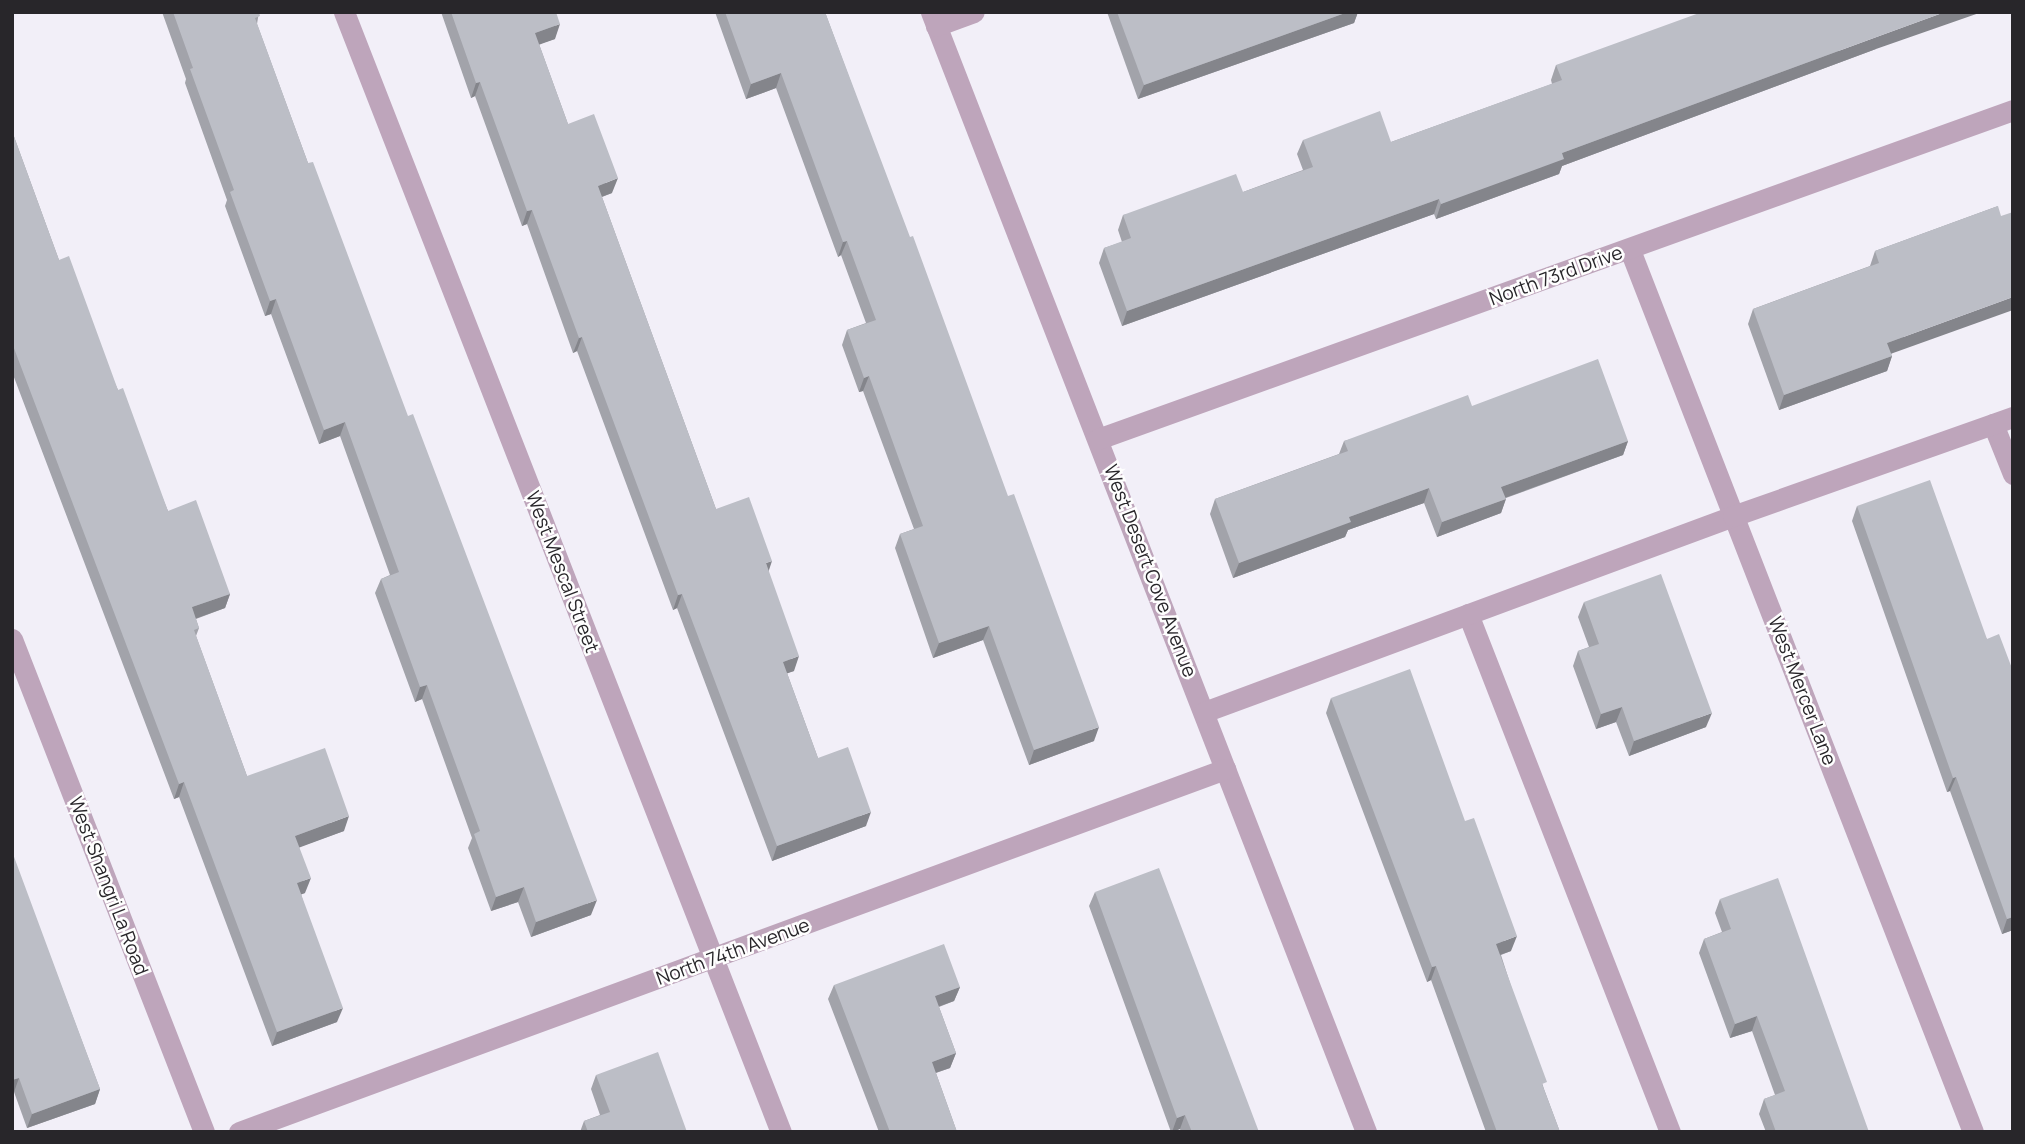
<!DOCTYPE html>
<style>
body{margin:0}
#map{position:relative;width:2025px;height:1144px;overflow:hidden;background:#f2eff8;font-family:Manrope,sans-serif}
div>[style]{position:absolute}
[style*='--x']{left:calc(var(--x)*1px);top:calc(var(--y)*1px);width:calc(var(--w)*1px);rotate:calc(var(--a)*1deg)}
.minor>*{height:21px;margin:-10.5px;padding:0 10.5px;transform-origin:10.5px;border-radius:10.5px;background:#bea5bb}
.wall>*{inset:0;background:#a2a3aa}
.shaded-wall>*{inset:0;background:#84858b}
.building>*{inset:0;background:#bcbec6}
span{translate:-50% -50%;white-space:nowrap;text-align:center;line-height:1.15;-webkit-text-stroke:5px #fefefe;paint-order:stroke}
.street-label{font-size:19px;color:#28262a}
.frame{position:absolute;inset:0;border:14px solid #28262a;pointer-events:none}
</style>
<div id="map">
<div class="minor">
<div style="--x:344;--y:12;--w:1202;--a:68.69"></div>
<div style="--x:931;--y:12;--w:1202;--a:68.77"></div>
<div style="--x:936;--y:26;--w:40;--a:-20.2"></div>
<div style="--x:1630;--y:250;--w:946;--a:68.75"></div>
<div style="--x:1993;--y:424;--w:54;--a:68.2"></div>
<div style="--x:1098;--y:439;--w:972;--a:-19.78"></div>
<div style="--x:1468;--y:614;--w:556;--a:68.7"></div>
<div style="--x:12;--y:639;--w:529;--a:68.72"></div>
<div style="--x:1204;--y:712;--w:564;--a:-20.33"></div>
<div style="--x:1733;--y:516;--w:297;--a:-19.5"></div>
<div style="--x:239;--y:1132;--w:1051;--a:-20.21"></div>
</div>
<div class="wall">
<div style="clip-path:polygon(162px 12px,259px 12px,257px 24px,308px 163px,591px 915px,531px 937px,518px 902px,491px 911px,468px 848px,472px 838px,422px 699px,415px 702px,375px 593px,381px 579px,390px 575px,340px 436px,319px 444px,271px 314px,265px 316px,225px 206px,227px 200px,185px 83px,186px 79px)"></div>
<div style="clip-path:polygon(441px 12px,556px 12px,555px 39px,539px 44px,568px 124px,612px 193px,602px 197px,716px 509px,768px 572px,794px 671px,787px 673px,818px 758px,866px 826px,772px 861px,677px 608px,673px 610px,577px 351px,573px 353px,527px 224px,522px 226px,475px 96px,471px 98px)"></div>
<div style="clip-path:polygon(715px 12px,825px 12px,1094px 741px,1029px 765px,983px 640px,933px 658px,895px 548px,900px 534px,914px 529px,863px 391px,859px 392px,842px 345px,847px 330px,866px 323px,841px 255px,838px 257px,776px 88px,746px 99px)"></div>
<div style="clip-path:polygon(1107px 12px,1358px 12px,1354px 23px,1138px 99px)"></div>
<div style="clip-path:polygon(1876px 49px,1562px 166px,1559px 174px,1436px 219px,1434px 214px,1122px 326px,1099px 263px,1104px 248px,1122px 242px,1118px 230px,1123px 215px,1243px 192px,1303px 170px,1297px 154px,1303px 140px,1391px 142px,1552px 84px,1551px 80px,1556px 65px)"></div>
<div style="clip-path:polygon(12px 131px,59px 260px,118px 390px,168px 511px,230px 594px,225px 608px,196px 619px,199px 628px,196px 636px,247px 776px,344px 831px,299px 847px,305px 893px,301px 894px,337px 1022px,272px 1046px,179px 797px,174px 799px,12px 372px)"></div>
<div style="clip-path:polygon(1998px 206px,1891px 354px,1892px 356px,1887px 371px,1779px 410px,1748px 324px,1753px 309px,1870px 266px,1875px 251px)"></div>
<div style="clip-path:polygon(1472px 406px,1628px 441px,1623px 455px,1506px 498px,1501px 513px,1437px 537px,1424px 503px,1348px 530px,1345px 537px,1233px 578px,1210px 514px,1215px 499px,1339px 454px,1344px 441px)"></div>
<div style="clip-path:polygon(1857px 506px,1987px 639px,2013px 671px,2013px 930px,2002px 934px,1950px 791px,1947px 792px,1852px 521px)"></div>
<div style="clip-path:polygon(1584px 602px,1706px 727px,1629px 756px,1616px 722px,1596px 729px,1573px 666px,1578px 651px,1589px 647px,1578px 617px)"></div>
<div style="clip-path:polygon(1331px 698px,1511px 951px,1501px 955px,1544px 1089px,1560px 1132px,1486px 1132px,1431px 980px,1427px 982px,1326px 713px)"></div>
<div style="clip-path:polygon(12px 855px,100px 1089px,95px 1104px,27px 1128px,14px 1092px)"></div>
<div style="clip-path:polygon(1095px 892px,1259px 1132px,1181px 1132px,1180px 1129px,1171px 1132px,1089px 906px)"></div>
<div style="clip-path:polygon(1720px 899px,1869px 1132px,1766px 1132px,1759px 1114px,1764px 1099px,1775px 1095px,1752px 1031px,1730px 1038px,1699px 953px,1704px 939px,1722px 932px,1715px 913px)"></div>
<div style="clip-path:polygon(834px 985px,960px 987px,954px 1001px,939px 1007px,956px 1053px,950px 1068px,936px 1073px,957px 1132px,879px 1132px,828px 999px)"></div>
<div style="clip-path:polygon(596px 1075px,687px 1132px,580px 1132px,584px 1121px,600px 1115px,591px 1089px)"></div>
</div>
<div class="shaded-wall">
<div style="clip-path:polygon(1348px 12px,1358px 12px,1354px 23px,1138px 99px,1144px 85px)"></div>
<div style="clip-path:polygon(1945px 12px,1982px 12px,1876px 49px,1562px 166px,1559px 174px,1436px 219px,1441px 204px,1562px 153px,1882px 35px)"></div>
<div style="clip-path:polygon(560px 24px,555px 39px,530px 48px,535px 33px)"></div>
<div style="clip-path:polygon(781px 73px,776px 88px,746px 99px,751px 84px)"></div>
<div style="clip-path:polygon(480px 82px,475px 96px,471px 98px,476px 83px)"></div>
<div style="clip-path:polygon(618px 178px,612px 193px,593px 200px,598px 186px)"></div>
<div style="clip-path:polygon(1439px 199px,1434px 214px,1122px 326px,1127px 311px)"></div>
<div style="clip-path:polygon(532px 210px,527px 224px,522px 226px,527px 211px)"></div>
<div style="clip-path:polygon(847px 241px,841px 255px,838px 257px,843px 242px)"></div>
<div style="clip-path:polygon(2013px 297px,2013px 310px,1882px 357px,1887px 343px)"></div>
<div style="clip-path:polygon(276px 299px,271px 314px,265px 316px,270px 301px)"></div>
<div style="clip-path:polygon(582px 337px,577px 351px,573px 353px,579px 338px)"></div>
<div style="clip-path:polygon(1892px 356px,1887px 371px,1779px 410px,1784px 395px)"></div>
<div style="clip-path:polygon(869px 376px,863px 391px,859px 392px,864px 378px)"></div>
<div style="clip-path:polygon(345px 422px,340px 436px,319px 444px,324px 430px)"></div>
<div style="clip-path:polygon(1628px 441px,1623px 455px,1496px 501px,1501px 487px)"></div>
<div style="clip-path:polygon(1429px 488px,1424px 503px,1348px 530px,1345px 537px,1233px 578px,1239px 563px,1349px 517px)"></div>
<div style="clip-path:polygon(1506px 499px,1501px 513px,1437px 537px,1442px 522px)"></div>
<div style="clip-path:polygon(772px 561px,767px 576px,766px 563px)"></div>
<div style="clip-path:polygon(230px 594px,225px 608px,186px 622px,192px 607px)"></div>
<div style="clip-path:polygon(682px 594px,677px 608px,673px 610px,678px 595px)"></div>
<div style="clip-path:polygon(989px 626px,983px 640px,933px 658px,939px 643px)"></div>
<div style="clip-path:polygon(799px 656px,794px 671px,777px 677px,783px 662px)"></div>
<div style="clip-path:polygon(427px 685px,422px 699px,415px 702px,420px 687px)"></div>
<div style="clip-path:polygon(1622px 707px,1616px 722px,1596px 729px,1601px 714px)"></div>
<div style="clip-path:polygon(1712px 713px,1706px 727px,1629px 756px,1634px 741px)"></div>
<div style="clip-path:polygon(1099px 727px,1094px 741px,1029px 765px,1034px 750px)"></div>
<div style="clip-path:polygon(1956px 777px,1950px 791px,1947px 792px,1953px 778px)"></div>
<div style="clip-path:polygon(184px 782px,179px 797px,174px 799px,179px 784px)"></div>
<div style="clip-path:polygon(871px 812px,866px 826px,772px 861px,777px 846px)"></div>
<div style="clip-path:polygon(349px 816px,344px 831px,290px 851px,295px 836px)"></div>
<div style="clip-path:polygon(311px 878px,305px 893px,292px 898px,297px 883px)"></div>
<div style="clip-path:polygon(524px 887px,518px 902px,491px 911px,496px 897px)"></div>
<div style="clip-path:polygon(597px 900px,591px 915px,531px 937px,536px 922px)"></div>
<div style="clip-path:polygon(2013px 917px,2013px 930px,2002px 934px,2007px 919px)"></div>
<div style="clip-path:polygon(1517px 936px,1511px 951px,1491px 958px,1496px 944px)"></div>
<div style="clip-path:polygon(1436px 966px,1431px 980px,1427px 982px,1432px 967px)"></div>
<div style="clip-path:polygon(960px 987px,954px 1001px,929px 1010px,935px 996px)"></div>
<div style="clip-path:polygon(343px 1008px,337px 1022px,272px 1046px,277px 1032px)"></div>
<div style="clip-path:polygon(1757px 1016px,1752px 1031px,1730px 1038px,1735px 1024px)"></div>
<div style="clip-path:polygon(956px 1053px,950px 1068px,926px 1076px,932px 1062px)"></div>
<div style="clip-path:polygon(19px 1078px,14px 1092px,12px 1093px,12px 1080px)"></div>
<div style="clip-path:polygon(100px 1089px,95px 1104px,27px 1128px,32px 1114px)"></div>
<div style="clip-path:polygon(1185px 1115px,1180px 1129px,1172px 1132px,1177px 1118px)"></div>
</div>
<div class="building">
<div style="clip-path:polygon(173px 12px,259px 12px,260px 16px,255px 18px,308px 163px,313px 162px,408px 416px,413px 414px,597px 900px,536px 922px,524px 887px,496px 897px,474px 834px,480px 831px,427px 685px,420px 687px,381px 579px,399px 572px,345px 422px,324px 430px,276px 299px,270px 301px,230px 192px,234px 190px,190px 69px,193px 68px)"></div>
<div style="clip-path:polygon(451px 12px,556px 12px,560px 24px,535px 33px,568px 124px,594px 114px,618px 178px,598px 186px,716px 509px,749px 497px,772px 561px,766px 563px,799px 656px,783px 662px,818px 758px,848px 747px,871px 812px,777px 846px,682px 594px,678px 595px,582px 337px,579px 338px,532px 210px,527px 211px,480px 82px,476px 83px)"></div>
<div style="clip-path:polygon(725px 12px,825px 12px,910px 237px,913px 236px,1008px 496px,1014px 494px,1099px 727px,1034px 750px,989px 626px,939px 643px,900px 534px,923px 526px,869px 376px,864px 378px,847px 330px,876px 320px,847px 241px,843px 242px,781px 73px,751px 84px)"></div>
<div style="clip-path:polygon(1117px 12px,1348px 12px,1144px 85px)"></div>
<div style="clip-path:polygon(1702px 12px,1945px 12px,1882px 35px,1562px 153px,1564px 159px,1441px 204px,1439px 199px,1127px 311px,1104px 248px,1131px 238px,1123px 215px,1236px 174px,1243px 192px,1313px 167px,1303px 140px,1380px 111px,1391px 142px,1562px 80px,1556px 65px)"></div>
<div style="clip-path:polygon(12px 131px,59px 260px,69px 256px,118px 390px,123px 388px,168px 511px,196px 500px,230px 594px,192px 607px,199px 628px,194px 630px,247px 776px,325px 748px,349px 816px,295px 836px,311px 878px,297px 883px,343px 1008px,277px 1032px,184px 782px,179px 784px,12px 343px)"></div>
<div style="clip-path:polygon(1998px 206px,2001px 216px,2013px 212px,2013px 297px,1887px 343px,1892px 356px,1784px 395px,1753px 309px,1879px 263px,1875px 251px)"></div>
<div style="clip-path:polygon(1598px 359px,1628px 441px,1501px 487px,1506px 499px,1442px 522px,1429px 488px,1349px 517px,1351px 522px,1239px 563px,1215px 499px,1348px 451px,1344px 441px,1468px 395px,1472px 406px)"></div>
<div style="clip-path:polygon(1930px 480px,1987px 639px,1999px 634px,2013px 671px,2013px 917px,2007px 919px,1956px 777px,1953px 778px,1857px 506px)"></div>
<div style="clip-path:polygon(1661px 574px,1712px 713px,1634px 741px,1622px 707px,1601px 714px,1578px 651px,1599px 644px,1584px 602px)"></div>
<div style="clip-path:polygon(1410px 669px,1465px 821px,1474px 818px,1517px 936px,1496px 944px,1547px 1082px,1542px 1084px,1560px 1132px,1497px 1132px,1436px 966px,1432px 967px,1331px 698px)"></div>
<div style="clip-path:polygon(13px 854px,100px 1089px,32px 1114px,19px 1078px,12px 1080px)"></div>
<div style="clip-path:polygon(1159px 868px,1259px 1132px,1192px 1132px,1185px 1115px,1177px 1118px,1095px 892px)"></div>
<div style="clip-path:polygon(1778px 878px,1869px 1132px,1776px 1132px,1764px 1099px,1785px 1091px,1757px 1016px,1735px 1024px,1704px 939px,1731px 929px,1720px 899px)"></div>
<div style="clip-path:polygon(944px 944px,960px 987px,935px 996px,956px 1053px,932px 1062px,957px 1132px,890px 1132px,834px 985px)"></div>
<div style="clip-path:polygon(658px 1052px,687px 1132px,588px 1132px,584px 1121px,610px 1112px,596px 1075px)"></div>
</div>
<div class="street-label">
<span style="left:1556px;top:276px;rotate:-20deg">North 73rd Drive</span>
<span style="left:1150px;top:571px;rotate:69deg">West Desert Cove Avenue</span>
<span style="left:562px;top:572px;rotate:69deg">West Mescal Street</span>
<span style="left:1802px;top:691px;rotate:69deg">West Mercer Lane</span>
<span style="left:108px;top:886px;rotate:69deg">West Shangri La Road</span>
<span style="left:733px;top:952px;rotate:-20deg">North 74th Avenue</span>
</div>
<div class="frame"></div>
</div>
